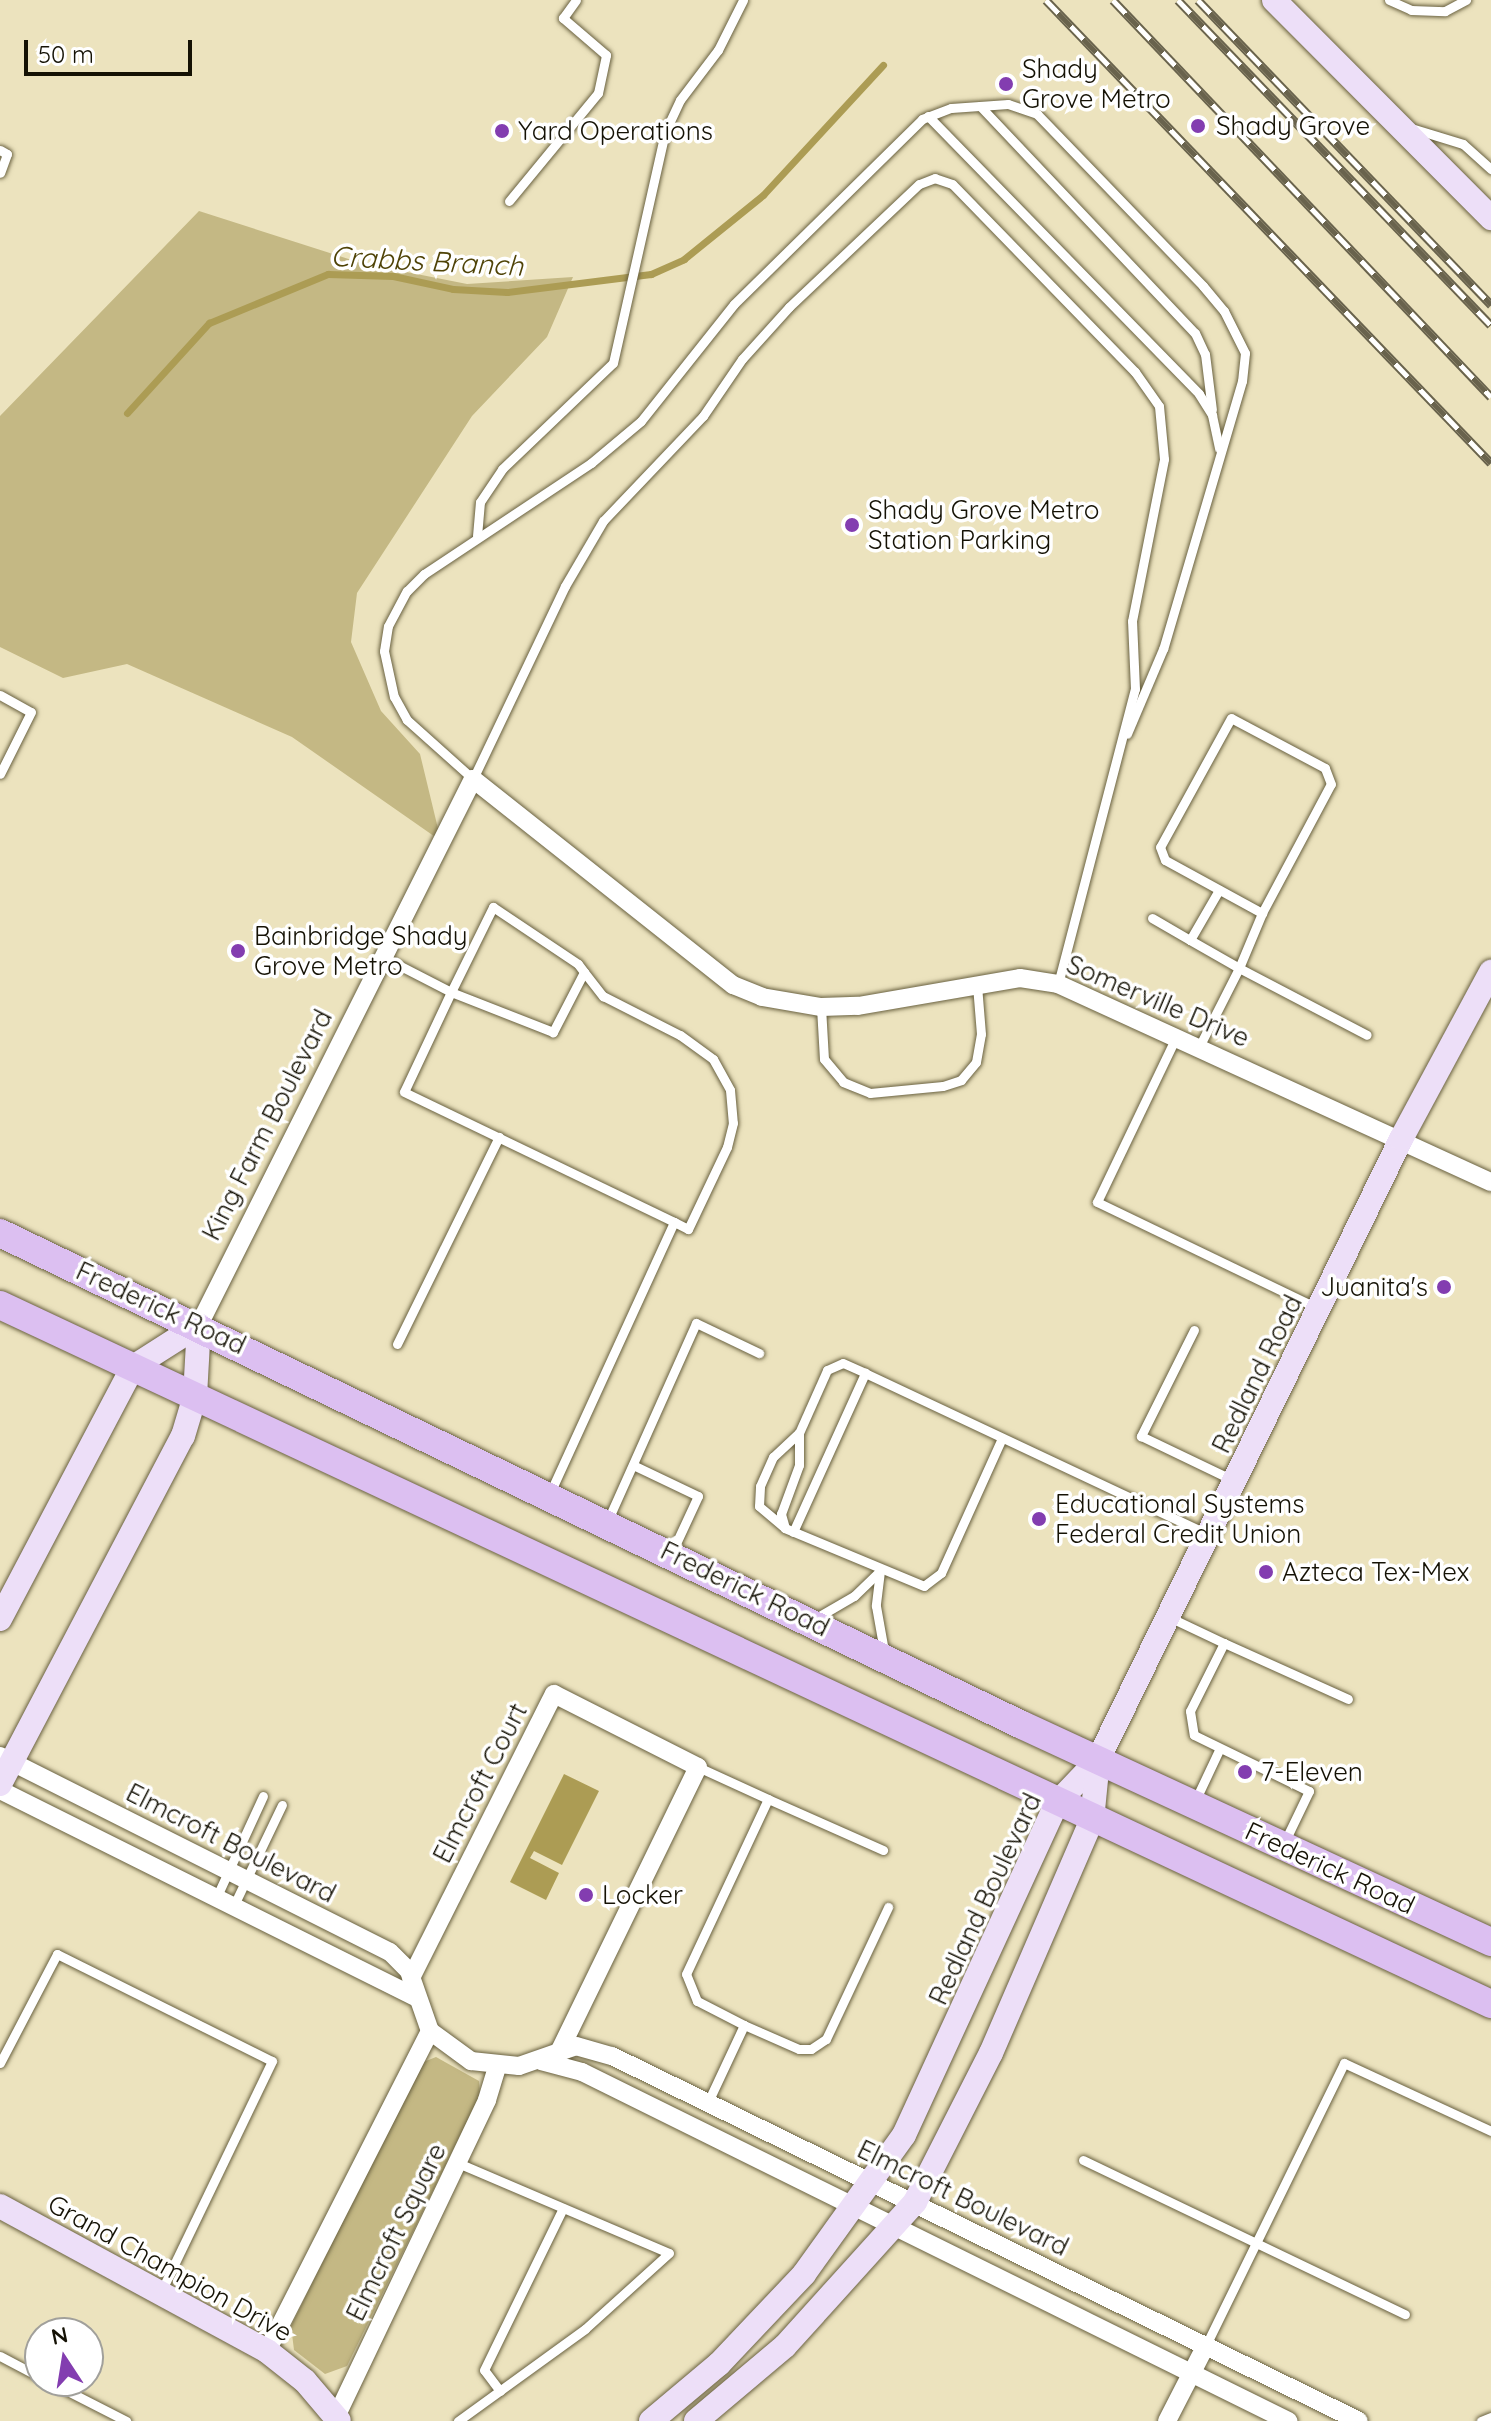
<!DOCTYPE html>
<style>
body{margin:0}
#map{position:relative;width:1491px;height:2421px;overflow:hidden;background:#ece3be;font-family:Quicksand,sans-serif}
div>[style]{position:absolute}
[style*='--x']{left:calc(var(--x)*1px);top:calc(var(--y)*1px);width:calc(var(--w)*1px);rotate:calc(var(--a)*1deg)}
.green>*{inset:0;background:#c4b884}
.water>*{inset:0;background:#ac9c54}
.stream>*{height:7px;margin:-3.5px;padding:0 3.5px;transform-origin:3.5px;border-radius:3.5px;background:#ac9c54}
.roads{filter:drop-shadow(0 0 2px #696140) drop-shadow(0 0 2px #696140)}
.lane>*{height:9px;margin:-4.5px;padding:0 4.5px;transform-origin:4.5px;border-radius:4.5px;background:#fff}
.street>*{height:18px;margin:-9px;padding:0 9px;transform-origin:9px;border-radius:9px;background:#fff}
.secondary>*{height:24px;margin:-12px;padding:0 12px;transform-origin:12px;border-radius:12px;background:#eddff8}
.primary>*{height:28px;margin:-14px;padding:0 14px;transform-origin:14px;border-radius:14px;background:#dcbff1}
.rail>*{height:9px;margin-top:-4.5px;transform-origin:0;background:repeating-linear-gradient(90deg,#fff 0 18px,#69634d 0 36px);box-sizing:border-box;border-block:2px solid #69634d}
.dots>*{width:22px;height:22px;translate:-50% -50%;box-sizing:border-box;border:4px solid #fff;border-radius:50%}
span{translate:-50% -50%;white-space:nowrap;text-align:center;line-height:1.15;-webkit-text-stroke:7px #fff;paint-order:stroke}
.poi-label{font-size:26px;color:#151205}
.left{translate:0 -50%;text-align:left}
.right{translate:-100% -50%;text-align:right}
.street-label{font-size:26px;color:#151205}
.water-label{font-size:28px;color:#4f4307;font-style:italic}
.north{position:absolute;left:24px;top:2317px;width:80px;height:80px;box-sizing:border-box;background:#fff;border:2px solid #a1a09b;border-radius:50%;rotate:348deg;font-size:22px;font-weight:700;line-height:32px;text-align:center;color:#151205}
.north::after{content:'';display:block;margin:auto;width:28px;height:36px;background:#833db0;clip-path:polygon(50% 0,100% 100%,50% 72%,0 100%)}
.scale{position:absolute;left:24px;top:40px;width:168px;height:36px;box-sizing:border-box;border:4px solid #151205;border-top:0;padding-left:10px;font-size:24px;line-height:28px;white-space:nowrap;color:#151205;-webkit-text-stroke:6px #fff;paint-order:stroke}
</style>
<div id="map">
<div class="green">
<div style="clip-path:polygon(199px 211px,361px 263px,467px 284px,573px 277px,547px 337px,472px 416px,357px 593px,351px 642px,381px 711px,420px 754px,441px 841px,292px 737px,127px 664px,63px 678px,0 647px,0 416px)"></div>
<div style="clip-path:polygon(436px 2057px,479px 2081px,480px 2095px,347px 2366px,325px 2374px,294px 2350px,291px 2326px,421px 2063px)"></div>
</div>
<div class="water">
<div style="clip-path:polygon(564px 1774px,599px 1791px,562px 1865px,534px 1851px,530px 1858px,559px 1873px,546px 1900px,510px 1882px)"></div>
</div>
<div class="stream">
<div style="--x:127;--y:413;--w:122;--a:-47.7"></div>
<div style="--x:209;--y:323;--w:129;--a:-22.4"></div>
<div style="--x:328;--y:274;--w:65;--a:1.8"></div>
<div style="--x:393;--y:276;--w:61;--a:12.2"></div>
<div style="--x:453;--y:289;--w:54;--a:3.2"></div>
<div style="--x:507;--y:292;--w:145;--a:-7.1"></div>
<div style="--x:651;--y:274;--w:36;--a:-24"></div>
<div style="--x:684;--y:259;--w:102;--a:-39"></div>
<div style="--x:763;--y:195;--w:177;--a:-47.3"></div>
</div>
<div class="roads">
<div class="lane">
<div style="--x:1389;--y:0;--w:24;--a:24"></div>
<div style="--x:1411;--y:10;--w:34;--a:2"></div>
<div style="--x:1445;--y:11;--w:24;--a:-28"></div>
<div style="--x:980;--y:106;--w:313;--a:46.6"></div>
<div style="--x:1195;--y:333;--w:23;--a:65"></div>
<div style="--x:1205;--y:354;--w:56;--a:82.9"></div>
<div style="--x:928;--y:116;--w:388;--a:45.7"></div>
<div style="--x:1199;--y:394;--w:25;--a:58"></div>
<div style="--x:1212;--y:415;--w:34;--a:78"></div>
<div style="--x:1411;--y:128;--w:54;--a:17.1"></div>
<div style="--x:1463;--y:144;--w:38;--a:42"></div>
<div style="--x:0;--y:150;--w:8;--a:30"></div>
<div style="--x:7;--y:154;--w:20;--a:110"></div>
<div style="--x:509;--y:201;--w:140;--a:-50.5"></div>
<div style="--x:598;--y:93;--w:39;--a:-78"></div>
<div style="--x:606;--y:55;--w:57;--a:-139.3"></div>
<div style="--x:563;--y:18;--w:22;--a:-54"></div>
<div style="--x:477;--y:536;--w:34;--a:-85"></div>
<div style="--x:480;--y:502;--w:40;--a:-56"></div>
<div style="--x:502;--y:469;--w:153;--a:-43.7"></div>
<div style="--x:613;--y:363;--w:237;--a:-77.3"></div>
<div style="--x:665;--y:132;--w:35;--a:-65"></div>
<div style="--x:680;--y:100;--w:63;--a:-52.8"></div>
<div style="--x:718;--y:50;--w:56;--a:-63.4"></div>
<div style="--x:0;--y:695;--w:35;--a:29"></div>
<div style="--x:31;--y:712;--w:69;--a:116.6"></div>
<div style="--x:1152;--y:918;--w:44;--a:30.1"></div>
<div style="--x:1190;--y:940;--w:58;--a:-59.9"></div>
<div style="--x:1190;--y:940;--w:56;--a:29.7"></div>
<div style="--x:1239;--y:968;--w:60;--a:-67.3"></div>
<div style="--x:1262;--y:913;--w:146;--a:-61.9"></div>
<div style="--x:1331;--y:784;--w:17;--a:-111"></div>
<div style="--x:1325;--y:768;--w:106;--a:-152"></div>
<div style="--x:1231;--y:718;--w:147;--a:118.8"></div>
<div style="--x:1160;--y:847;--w:14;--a:69"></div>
<div style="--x:1165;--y:860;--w:111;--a:28.7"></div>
<div style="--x:383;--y:957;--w:76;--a:27.2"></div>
<div style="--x:451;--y:992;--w:110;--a:115.2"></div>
<div style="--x:404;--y:1092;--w:300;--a:25.7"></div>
<div style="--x:674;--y:1222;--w:300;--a:114.6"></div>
<div style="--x:584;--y:972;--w:68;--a:117.3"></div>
<div style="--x:553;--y:1032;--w:110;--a:-158.6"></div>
<div style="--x:451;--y:992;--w:95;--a:-63.7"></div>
<div style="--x:493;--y:907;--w:102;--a:33.8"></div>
<div style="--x:578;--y:964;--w:10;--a:53"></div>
<div style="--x:584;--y:972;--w:31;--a:52"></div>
<div style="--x:603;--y:996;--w:86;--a:26.9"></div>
<div style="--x:680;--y:1035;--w:41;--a:36"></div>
<div style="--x:713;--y:1059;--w:35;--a:61"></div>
<div style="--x:730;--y:1090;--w:33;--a:85"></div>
<div style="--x:733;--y:1123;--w:25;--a:104"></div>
<div style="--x:727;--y:1147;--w:91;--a:115.4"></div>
<div style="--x:688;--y:1229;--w:16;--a:-153"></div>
<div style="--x:1058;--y:984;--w:305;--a:-75.4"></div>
<div style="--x:1135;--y:689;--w:68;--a:-92.5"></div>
<div style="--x:1132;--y:621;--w:165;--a:-78.8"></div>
<div style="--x:1164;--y:459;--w:53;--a:-95.4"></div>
<div style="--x:1159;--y:406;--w:42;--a:-125.2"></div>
<div style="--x:1135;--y:372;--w:262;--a:-134.2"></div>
<div style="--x:952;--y:184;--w:18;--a:-161"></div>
<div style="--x:935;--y:178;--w:17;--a:159"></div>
<div style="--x:919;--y:184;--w:179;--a:136.6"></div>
<div style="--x:789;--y:307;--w:70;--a:132.1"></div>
<div style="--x:742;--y:359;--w:69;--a:124.4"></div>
<div style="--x:703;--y:416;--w:145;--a:133.6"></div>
<div style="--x:603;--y:521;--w:75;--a:120.3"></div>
<div style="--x:565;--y:586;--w:214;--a:115.5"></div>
<div style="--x:473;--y:779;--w:89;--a:-138.2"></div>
<div style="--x:407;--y:720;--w:26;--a:-119"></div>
<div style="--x:394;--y:697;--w:47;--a:-102.3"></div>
<div style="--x:384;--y:651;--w:25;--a:-81"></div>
<div style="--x:388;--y:626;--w:40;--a:-62"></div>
<div style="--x:407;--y:591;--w:24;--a:-45"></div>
<div style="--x:424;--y:574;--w:201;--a:-33.6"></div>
<div style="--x:591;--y:463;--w:65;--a:-40"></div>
<div style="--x:641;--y:421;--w:149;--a:-51.5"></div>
<div style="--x:734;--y:304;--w:264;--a:-44.5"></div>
<div style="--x:922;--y:119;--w:31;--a:-21"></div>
<div style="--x:951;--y:108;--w:57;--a:-4"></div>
<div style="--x:1008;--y:104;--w:31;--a:19"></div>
<div style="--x:1037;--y:114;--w:239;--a:46"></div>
<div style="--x:1203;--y:286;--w:33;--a:50"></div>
<div style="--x:1224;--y:311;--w:47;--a:63.4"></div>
<div style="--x:1245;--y:353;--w:28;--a:96"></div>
<div style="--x:1242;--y:381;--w:279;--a:106.4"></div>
<div style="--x:1163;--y:649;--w:92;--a:113"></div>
<div style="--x:821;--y:1007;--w:52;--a:86.7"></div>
<div style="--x:824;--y:1059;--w:30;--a:50"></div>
<div style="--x:843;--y:1082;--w:29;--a:22"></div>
<div style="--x:870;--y:1093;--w:73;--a:-5.5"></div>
<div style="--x:943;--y:1086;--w:19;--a:-18"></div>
<div style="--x:961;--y:1080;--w:23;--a:-50"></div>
<div style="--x:976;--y:1062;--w:28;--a:-80"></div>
<div style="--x:981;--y:1034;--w:49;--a:-94.7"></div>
<div style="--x:1177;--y:1035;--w:185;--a:115.6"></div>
<div style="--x:1097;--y:1202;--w:244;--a:25.7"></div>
<div style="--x:1200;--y:1045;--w:86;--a:-63.1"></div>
<div style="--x:1239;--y:968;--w:144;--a:27.6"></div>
<div style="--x:1194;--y:1330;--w:119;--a:116.6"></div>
<div style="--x:1141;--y:1436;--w:102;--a:25.6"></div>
<div style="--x:397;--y:1344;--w:231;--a:-63.8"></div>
<div style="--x:1002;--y:1438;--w:148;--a:114.3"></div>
<div style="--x:941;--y:1573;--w:21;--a:143"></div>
<div style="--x:924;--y:1586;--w:151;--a:-157.4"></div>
<div style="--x:785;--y:1528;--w:34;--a:-140"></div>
<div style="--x:759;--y:1506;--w:20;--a:-87"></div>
<div style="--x:760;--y:1486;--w:32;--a:-66"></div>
<div style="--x:773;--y:1457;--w:35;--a:-43"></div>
<div style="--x:799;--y:1433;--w:69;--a:-66"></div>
<div style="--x:827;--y:1370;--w:17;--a:-24"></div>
<div style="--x:843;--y:1363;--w:24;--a:24"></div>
<div style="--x:865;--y:1373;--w:378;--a:25.2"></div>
<div style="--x:633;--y:1465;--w:72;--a:25.5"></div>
<div style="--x:698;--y:1496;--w:62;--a:114.9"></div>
<div style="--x:607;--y:1522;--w:218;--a:-65.9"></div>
<div style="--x:696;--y:1323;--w:70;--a:25.5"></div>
<div style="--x:785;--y:1528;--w:15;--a:-106"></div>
<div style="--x:781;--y:1514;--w:52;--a:-69.8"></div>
<div style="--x:799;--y:1465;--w:32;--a:-90"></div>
<div style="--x:793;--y:1532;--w:175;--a:-65.6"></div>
<div style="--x:880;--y:1571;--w:35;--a:97"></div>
<div style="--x:876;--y:1606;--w:46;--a:79.9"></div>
<div style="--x:816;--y:1618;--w:44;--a:-30.1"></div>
<div style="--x:854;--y:1596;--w:36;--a:-44"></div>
<div style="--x:1171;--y:1618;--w:59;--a:25.3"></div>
<div style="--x:1224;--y:1643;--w:76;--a:116.6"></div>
<div style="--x:1190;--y:1711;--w:24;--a:81"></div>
<div style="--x:1194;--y:1735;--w:128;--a:26"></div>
<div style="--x:1309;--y:1791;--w:58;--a:115.7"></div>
<div style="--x:1224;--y:1643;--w:136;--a:24.3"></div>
<div style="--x:698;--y:1767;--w:77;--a:24.6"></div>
<div style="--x:1195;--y:1801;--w:56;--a:-64.8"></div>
<div style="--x:217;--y:1896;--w:110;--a:-65.3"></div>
<div style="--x:234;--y:1905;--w:111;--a:-64.4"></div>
<div style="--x:744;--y:2025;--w:60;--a:23.6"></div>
<div style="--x:799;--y:2049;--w:12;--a:0"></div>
<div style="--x:811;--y:2049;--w:18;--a:-34"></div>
<div style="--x:826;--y:2039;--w:146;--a:-64.8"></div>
<div style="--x:0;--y:2063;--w:123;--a:-62.4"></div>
<div style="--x:57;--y:1954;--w:240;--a:26.5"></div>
<div style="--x:272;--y:2061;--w:256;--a:115.7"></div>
<div style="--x:708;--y:2102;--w:85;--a:-64.9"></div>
<div style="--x:744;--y:2025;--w:53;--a:-152.9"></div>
<div style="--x:697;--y:2001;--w:29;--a:-112"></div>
<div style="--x:686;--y:1974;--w:193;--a:-64.9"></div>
<div style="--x:768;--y:1799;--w:126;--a:23.9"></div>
<div style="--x:1083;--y:2160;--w:357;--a:25.6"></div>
<div style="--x:458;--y:2163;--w:229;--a:23.1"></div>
<div style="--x:669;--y:2253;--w:113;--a:137.9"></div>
<div style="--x:585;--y:2329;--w:157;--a:144.1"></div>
<div style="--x:1206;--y:2345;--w:314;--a:-63.9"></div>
<div style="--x:1344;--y:2063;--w:162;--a:24.8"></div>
<div style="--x:0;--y:2356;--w:45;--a:27.7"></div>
<div style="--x:48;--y:2381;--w:88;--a:27.1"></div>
<div style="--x:500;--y:2391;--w:26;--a:-127"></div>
<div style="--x:484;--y:2370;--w:180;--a:-64"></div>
<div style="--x:1481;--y:2421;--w:11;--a:-22"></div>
</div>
<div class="street">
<div style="--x:199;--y:1325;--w:611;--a:-63.35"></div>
<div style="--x:473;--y:779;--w:332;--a:38.4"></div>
<div style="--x:733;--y:985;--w:31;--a:22"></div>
<div style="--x:762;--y:997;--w:60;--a:9.6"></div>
<div style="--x:821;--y:1007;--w:37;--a:-2"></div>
<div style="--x:858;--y:1006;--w:164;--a:-9.8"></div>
<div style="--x:1020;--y:978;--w:38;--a:9"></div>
<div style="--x:1058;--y:984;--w:476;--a:24.6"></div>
<div style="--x:0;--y:1756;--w:436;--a:26.7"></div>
<div style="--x:390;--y:1952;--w:27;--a:45"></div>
<div style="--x:409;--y:1971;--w:64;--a:70.7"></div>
<div style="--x:430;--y:2031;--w:51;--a:36.2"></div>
<div style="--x:471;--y:2061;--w:48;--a:5.9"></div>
<div style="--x:519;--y:2066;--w:60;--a:-19.3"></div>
<div style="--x:576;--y:2046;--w:37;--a:16"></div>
<div style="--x:612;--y:2056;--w:831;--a:26.04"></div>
<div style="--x:0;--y:1790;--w:465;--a:26.5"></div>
<div style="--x:411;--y:1978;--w:318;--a:-63.3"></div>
<div style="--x:554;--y:1694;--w:161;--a:26.9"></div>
<div style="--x:698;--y:1767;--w:315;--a:116"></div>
<div style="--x:541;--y:2061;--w:42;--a:15"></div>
<div style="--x:582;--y:2072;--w:788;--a:26.3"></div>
<div style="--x:267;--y:2351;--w:359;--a:-63"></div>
<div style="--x:336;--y:2417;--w:351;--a:-64.5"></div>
<div style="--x:487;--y:2100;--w:34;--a:-73"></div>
<div style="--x:1167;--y:2421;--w:85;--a:-62.8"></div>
</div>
<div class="secondary">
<div style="--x:1274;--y:0;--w:308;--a:45.1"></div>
<div style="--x:0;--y:1619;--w:285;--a:-62.2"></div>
<div style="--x:133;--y:1367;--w:78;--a:-32.5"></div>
<div style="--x:0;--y:1784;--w:393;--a:-62.3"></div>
<div style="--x:183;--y:1436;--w:42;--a:-73.3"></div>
<div style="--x:195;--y:1396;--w:71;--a:-86.8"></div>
<div style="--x:0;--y:2206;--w:304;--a:28.5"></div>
<div style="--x:267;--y:2351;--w:48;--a:38.3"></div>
<div style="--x:305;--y:2381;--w:52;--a:49.6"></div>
<div style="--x:651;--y:2421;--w:89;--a:-40"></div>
<div style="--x:719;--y:2364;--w:124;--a:-46.6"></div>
<div style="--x:804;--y:2274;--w:171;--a:-54.3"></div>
<div style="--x:904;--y:2135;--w:366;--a:-65.3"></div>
<div style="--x:1057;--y:1803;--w:59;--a:-46.4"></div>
<div style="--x:1098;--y:1760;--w:691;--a:-63.99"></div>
<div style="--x:1401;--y:1139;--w:190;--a:-61.7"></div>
<div style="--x:696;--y:2421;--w:116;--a:-40.1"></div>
<div style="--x:785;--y:2346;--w:194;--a:-47.9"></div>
<div style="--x:915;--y:2202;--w:167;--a:-63"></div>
<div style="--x:991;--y:2053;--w:254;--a:-66.6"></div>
<div style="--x:1092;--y:1820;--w:60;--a:-84.3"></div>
</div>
<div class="primary">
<div style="--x:0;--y:1233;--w:1134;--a:25.71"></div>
<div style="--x:1022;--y:1725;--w:517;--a:24.83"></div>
<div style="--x:0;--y:1305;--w:1647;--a:25.12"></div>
</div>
</div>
<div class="rail">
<div style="--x:1046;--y:0;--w:642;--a:46.14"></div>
<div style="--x:1113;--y:0;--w:548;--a:46.4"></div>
<div style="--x:1178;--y:0;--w:451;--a:46.1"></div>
<div style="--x:1198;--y:0;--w:423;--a:46.1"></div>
</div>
<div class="dots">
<div style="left:1006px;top:84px;background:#833db0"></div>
<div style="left:1198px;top:126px;background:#833db0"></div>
<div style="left:502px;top:131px;background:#833db0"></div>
<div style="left:852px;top:525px;background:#833db0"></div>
<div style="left:238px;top:951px;background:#833db0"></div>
<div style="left:1444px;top:1287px;background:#833db0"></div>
<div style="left:1039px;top:1519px;background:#833db0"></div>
<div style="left:1266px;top:1572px;background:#833db0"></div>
<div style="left:1245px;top:1772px;background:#833db0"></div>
<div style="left:586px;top:1895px;background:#833db0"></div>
</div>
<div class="poi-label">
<span class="left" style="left:1022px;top:84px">Shady<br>Grove Metro</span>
<span class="left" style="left:1216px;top:126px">Shady Grove</span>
<span class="left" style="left:518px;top:131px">Yard Operations</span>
<span class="left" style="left:868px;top:525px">Shady Grove Metro<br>Station Parking</span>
<span class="left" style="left:254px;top:951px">Bainbridge Shady<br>Grove Metro</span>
<span class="right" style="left:1428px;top:1287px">Juanita's</span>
<span class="left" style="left:1055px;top:1519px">Educational Systems<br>Federal Credit Union</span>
<span class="left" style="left:1282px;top:1572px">Azteca Tex-Mex</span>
<span class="left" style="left:1261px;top:1772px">7-Eleven</span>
<span class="left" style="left:602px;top:1895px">Locker</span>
</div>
<div class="street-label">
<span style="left:1158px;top:1001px;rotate:23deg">Somerville Drive</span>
<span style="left:267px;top:1125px;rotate:-63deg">King Farm Boulevard</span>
<span style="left:161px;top:1308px;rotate:25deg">Frederick Road</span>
<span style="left:1257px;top:1374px;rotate:-64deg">Redland Road</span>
<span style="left:745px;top:1589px;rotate:26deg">Frederick Road</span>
<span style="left:480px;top:1783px;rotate:-63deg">Elmcroft Court</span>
<span style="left:231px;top:1843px;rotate:27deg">Elmcroft Boulevard</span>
<span style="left:1330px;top:1868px;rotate:25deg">Frederick Road</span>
<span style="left:985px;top:1899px;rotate:-65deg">Redland Boulevard</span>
<span style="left:963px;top:2198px;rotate:26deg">Elmcroft Boulevard</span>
<span style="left:396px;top:2232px;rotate:-64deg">Elmcroft Square</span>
<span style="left:170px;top:2268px;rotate:29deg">Grand Champion Drive</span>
</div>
<div class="water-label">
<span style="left:427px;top:261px;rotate:3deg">Crabbs Branch</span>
</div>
<div class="north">N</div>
<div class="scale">50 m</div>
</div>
